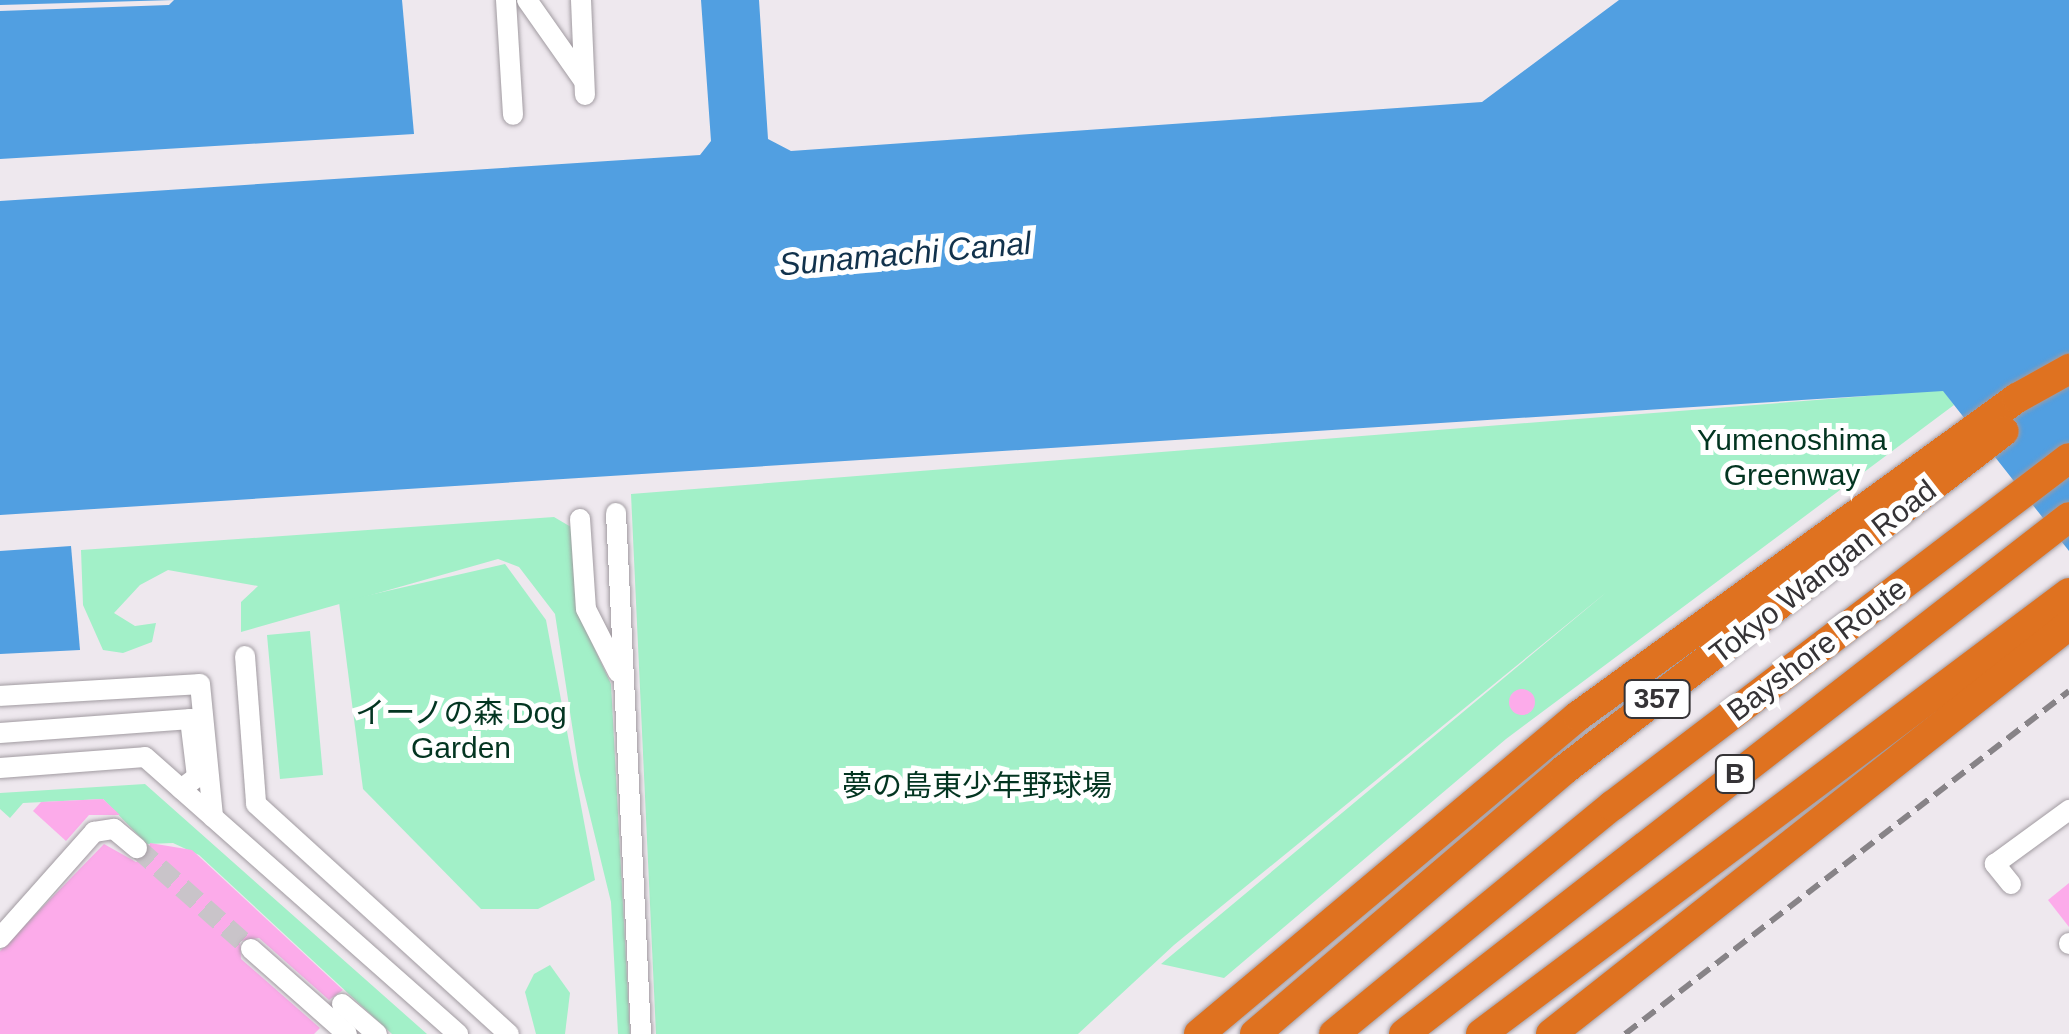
<!DOCTYPE html>
<meta charset="utf-8">
<style>
body{margin:0}
#map{position:relative;width:2069px;height:1034px;overflow:hidden;background:#eee8ee;font-family:Arial,"Noto Sans JP",sans-serif}
div>[style]{position:absolute}
[style*='--x']{left:calc(var(--x)*1px);top:calc(var(--y)*1px);width:calc(var(--w)*1px);rotate:calc(var(--a)*1deg)}
.green>*{inset:0;background:#a2f0c8}
.water>*{inset:0;background:#519fe1}
.pier>*{inset:0;background:#eee8ee}
.building>*{inset:0;background:#fcabea}
.round{border-radius:50%}
.minor-tunnel>*{height:20px;margin-top:-10px;transform-origin:0;background:repeating-linear-gradient(90deg,#c9c4c9 0 20px,transparent 0 30px)}
.roads{filter:drop-shadow(0 0 2px #a19ba1) drop-shadow(0 0 2px #a19ba1)}
.minor>*{height:20px;margin:-10px;padding:0 10px;transform-origin:10px;border-radius:10px;background:#fff}
.highway>*{height:30px;margin:-15px;padding:0 15px;transform-origin:15px;border-radius:15px;background:#df7220}
.rail>*{height:6px;margin-top:-3px;transform-origin:0;background:repeating-linear-gradient(90deg,#878387 0 15px,transparent 0 23px)}
span{translate:-50% -50%;white-space:nowrap;text-align:center;line-height:1.15;-webkit-text-stroke:10px #fff;paint-order:stroke}
.shield-label span{padding:2px 8px;background:#fff;border:2px solid;border-radius:8px;-webkit-text-stroke-width:0}
.shield-label{font-size:28px;color:#353336;font-weight:700}
.park-label{font-size:30px;color:#033521}
.street-label{font-size:30px;color:#353336}
.water-label{font-size:32px;color:#11324c;font-style:italic}
</style>
<div id="map">
<div class="green">
<div style="clip-path:polygon(1943px 390px,1954px 405px,1506px 739px,1224px 978px,1161px 964px,1608px 591px,1174px 945px,1078px 1034px,656px 1034px,631px 494px)"></div>
<div style="clip-path:polygon(554px 517px,571px 527px,576px 609px,611px 684px,630px 1034px,618px 1034px,611px 902px,579px 771px,555px 614px,519px 567px,498px 559px,241px 632px,241px 602px,258px 586px,168px 570px,140px 585px,114px 613px,135px 626px,156px 623px,152px 642px,123px 653px,103px 650px,83px 605px,81px 550px)"></div>
<div style="clip-path:polygon(505px 564px,546px 620px,595px 880px,538px 909px,481px 909px,363px 789px,339px 602px)"></div>
<div style="clip-path:polygon(310px 631px,323px 775px,280px 779px,267px 635px)"></div>
<div style="clip-path:polygon(145px 784px,427px 1034px,392px 1034px,199px 855px,173px 843px,147px 844px,103px 799px,23px 803px,10px 818px,0 809px,0 793px)"></div>
<div style="clip-path:polygon(550px 965px,570px 993px,565px 1034px,536px 1034px,525px 992px,534px 974px)"></div>
</div>
<div class="water">
<div style="clip-path:polygon(0 0,402px 0,414px 134px,0 159px)"></div>
<div style="clip-path:polygon(701px 0,759px 0,768px 139px,791px 151px,1482px 102px,1619px 0,2069px 0,2069px 551px,1943px 391px,0 515px,0 201px,700px 155px,711px 141px)"></div>
<div style="clip-path:polygon(71px 546px,80px 650px,0 654px,0 551px)"></div>
</div>
<div class="pier">
<div style="clip-path:polygon(174px 0,169px 5px,0 11px,0 5px)"></div>
</div>
<div class="building">
<div class="round" style="left:1509px;top:689px;width:26px;height:26px"></div>
<div style="clip-path:polygon(103px 799px,120px 815px,89px 815px,66px 841px,33px 811px,41px 802px)"></div>
<div style="clip-path:polygon(150px 843px,192px 850px,343px 990px,329px 1000px,259px 938px,240px 941px,241px 959px,320px 1028px,314px 1034px,0 1034px,0 951px,104px 844px,136px 862px,148px 856px)"></div>
<div style="clip-path:polygon(2069px 883px,2069px 927px,2048px 900px)"></div>
</div>
<div class="minor-tunnel">
<div style="--x:137;--y:848;--w:152;--a:41.5"></div>
</div>
<div class="roads">
<div class="minor">
<div style="--x:506;--y:0;--w:115;--a:86.5"></div>
<div style="--x:527;--y:0;--w:99;--a:54.9"></div>
<div style="--x:581;--y:0;--w:95;--a:87.6"></div>
<div style="--x:616;--y:513;--w:522;--a:87.25"></div>
<div style="--x:580;--y:519;--w:90;--a:86.2"></div>
<div style="--x:586;--y:609;--w:71;--a:63.1"></div>
<div style="--x:245;--y:656;--w:148;--a:85.7"></div>
<div style="--x:256;--y:804;--w:342;--a:42.3"></div>
<div style="--x:0;--y:696;--w:200;--a:-3.4"></div>
<div style="--x:200;--y:684;--w:134;--a:84.4"></div>
<div style="--x:0;--y:733;--w:191;--a:-4.2"></div>
<div style="--x:190;--y:719;--w:58;--a:83.1"></div>
<div style="--x:197;--y:777;--w:20;--a:143"></div>
<div style="--x:0;--y:768;--w:145;--a:-4.3"></div>
<div style="--x:145;--y:757;--w:418;--a:41.5"></div>
<div style="--x:2011;--y:884;--w:26;--a:-129"></div>
<div style="--x:1995;--y:864;--w:92;--a:-36.1"></div>
<div style="--x:0;--y:938;--w:142;--a:-48.4"></div>
<div style="--x:94;--y:832;--w:20;--a:-9"></div>
<div style="--x:114;--y:829;--w:30;--a:40"></div>
<div style="--x:2069;--y:943;--w:1;--a:90"></div>
<div style="--x:251;--y:949;--w:128;--a:41.5"></div>
<div style="--x:342;--y:1004;--w:46;--a:40.6"></div>
</div>
<div class="highway">
<div style="--x:1199;--y:1034;--w:495;--a:-40"></div>
<div style="--x:1578;--y:716;--w:542;--a:-35.92"></div>
<div style="--x:2017;--y:398;--w:60;--a:-29.1"></div>
<div style="--x:1255;--y:1034;--w:406;--a:-40.5"></div>
<div style="--x:1564;--y:770;--w:555;--a:-37.61"></div>
<div style="--x:1334;--y:1034;--w:360;--a:-39.4"></div>
<div style="--x:1612;--y:806;--w:574;--a:-37.29"></div>
<div style="--x:1404;--y:1034;--w:842;--a:-37.86"></div>
<div style="--x:1481;--y:1034;--w:735;--a:-36.87"></div>
<div style="--x:1551;--y:1034;--w:660;--a:-38.29"></div>
</div>
</div>
<div class="rail">
<div style="--x:1625;--y:1034;--w:561;--a:-37.69"></div>
</div>
<div class="shield-label">
<span style="left:1657px;top:699px">357</span>
<span style="left:1735px;top:774px">B</span>
</div>
<div class="park-label">
<span style="left:1792px;top:457px">Yumenoshima<br>Greenway</span>
<span style="left:461px;top:730px">イーノの森 Dog<br>Garden</span>
<span style="left:977px;top:786px">夢の島東少年野球場</span>
</div>
<div class="street-label">
<span style="left:1823px;top:572px;rotate:-38deg">Tokyo Wangan Road</span>
<span style="left:1817px;top:650px;rotate:-37deg">Bayshore Route</span>
</div>
<div class="water-label">
<span style="left:905px;top:254px;rotate:-5deg">Sunamachi Canal</span>
</div>
</div>
